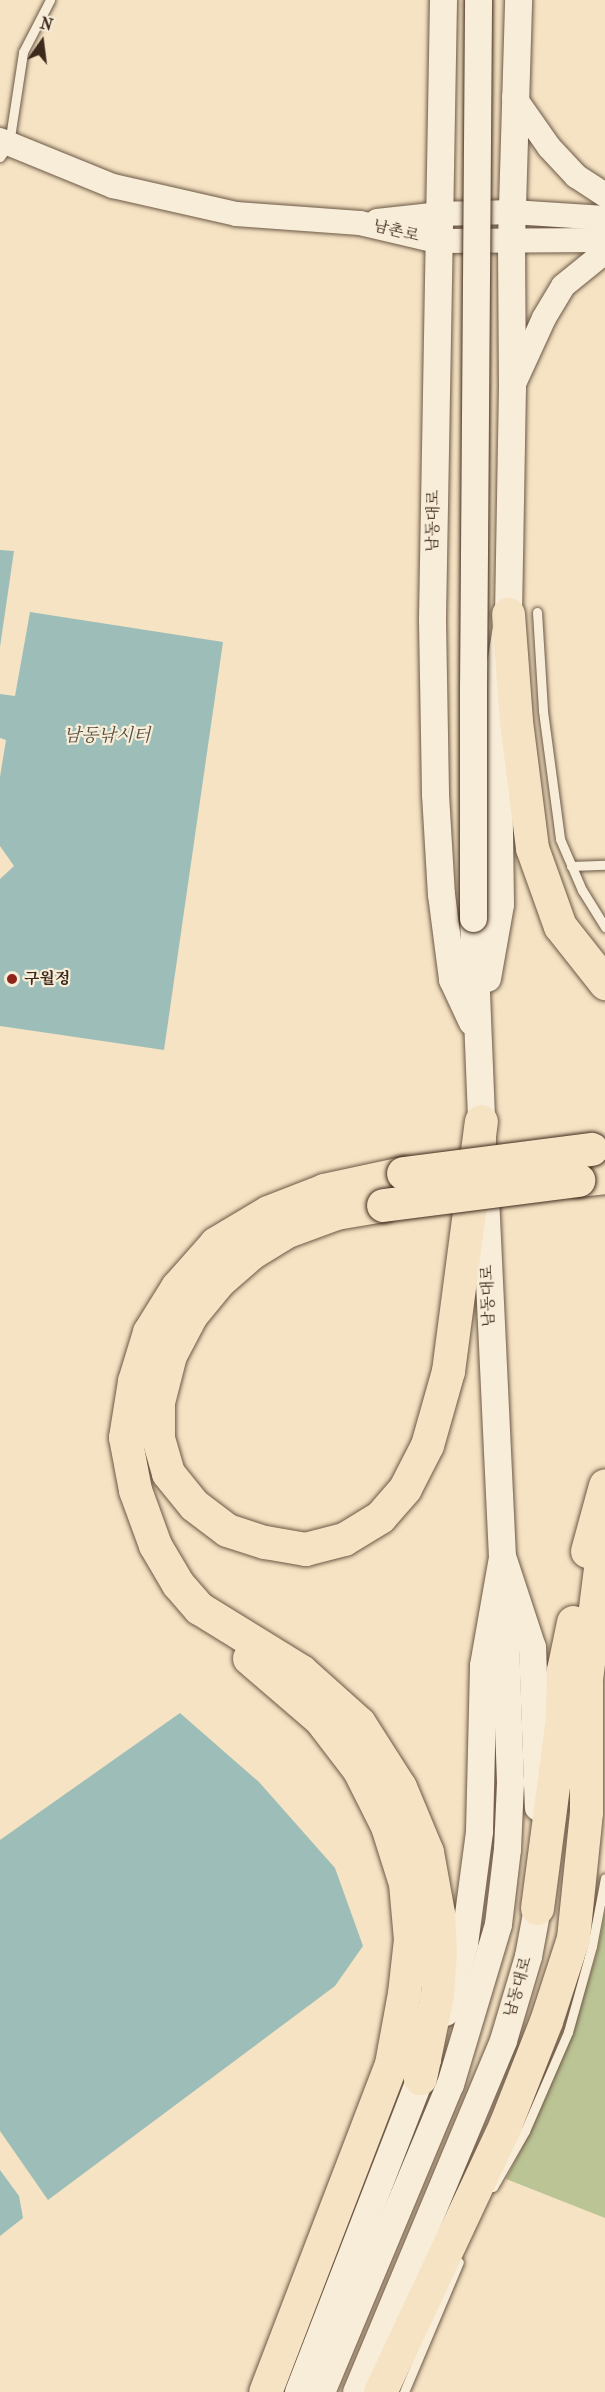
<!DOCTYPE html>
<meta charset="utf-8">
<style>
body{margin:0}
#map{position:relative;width:605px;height:2392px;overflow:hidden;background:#f5e3c3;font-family:"IM FELL French Canon","Noto Serif KR",serif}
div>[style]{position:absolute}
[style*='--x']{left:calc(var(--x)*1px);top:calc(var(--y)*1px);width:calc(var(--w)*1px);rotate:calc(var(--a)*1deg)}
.green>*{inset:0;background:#bbc494}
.water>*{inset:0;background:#9dbeb8}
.roads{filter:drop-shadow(0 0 2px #6c5846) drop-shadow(0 0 2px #6c5846)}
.service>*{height:9px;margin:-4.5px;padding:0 4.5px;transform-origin:4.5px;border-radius:4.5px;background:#f8edd8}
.tertiary>*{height:24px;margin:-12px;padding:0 12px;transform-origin:12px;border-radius:12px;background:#f8edd8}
.secondary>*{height:27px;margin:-13.5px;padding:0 13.5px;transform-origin:13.5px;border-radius:13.5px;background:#f8edd8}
.motorway>*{height:33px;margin:-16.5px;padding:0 16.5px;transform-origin:16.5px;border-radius:16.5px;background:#f5e3c3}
.bridges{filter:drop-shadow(0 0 2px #3e2a1c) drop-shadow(0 0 2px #3e2a1c)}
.secondary-bridge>*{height:27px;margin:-13.5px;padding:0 13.5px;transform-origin:13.5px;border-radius:13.5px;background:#f8edd8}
.motorway-bridge>*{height:33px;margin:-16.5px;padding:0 16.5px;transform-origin:16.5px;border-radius:16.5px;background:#f5e3c3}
.dots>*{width:16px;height:16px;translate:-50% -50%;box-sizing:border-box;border:3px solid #f8edd8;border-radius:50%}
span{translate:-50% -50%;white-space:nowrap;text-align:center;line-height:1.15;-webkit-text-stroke:4.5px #f8edd8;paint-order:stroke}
.street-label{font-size:16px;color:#3e2a1c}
.poi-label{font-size:16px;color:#3e2a1c;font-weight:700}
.left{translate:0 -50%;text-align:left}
.water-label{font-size:18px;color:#564f43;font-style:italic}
.north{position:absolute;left:12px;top:12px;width:60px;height:60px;-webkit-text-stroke:4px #f8edd8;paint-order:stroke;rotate:14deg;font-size:16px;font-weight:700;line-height:24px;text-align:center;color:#3e2a1c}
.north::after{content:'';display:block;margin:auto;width:21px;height:27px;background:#3e2a1c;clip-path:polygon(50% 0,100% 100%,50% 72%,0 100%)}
</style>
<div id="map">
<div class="green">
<div style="clip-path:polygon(605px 1912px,605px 2218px,506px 2179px,529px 2134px,572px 2034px,598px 1949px)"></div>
</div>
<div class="water">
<div style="clip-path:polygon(0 550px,14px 551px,0 647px)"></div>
<div style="clip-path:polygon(30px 612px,223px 642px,164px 1050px,0 1026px,0 879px,14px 866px,0 846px,0 777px,6px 740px,0 738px,0 694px,15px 696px)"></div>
<div style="clip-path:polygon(180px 1713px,259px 1782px,335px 1868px,363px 1946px,335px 1986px,48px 2200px,0 2131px,0 1840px)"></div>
<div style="clip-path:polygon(0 2170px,19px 2196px,23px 2218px,0 2236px)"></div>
</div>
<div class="roads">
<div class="service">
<div style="--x:0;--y:157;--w:16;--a:-55"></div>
<div style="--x:9;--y:144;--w:93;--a:-81.3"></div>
<div style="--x:23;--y:52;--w:59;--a:-62.6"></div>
<div style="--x:537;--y:612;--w:99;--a:86.5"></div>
<div style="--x:543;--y:711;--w:129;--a:82.4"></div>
<div style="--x:560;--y:839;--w:56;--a:66.7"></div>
<div style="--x:582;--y:890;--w:44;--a:58.1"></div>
<div style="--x:571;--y:866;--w:34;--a:-2"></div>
<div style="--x:493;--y:2187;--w:64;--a:-60.3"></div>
<div style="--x:525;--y:2131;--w:108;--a:-66.5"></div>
<div style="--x:568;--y:2032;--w:89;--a:-74.4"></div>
<div style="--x:592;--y:1946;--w:69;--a:-79.2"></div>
<div style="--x:404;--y:2392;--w:141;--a:-67.1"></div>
</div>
<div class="tertiary">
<div style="--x:514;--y:97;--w:61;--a:55"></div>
<div style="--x:549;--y:147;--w:40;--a:47"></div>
<div style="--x:576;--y:176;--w:35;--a:33"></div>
<div style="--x:0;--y:140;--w:122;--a:22.2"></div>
<div style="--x:113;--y:186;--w:126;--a:12.8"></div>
<div style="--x:236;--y:214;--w:124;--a:4.2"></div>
<div style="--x:360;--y:223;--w:79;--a:13.2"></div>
<div style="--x:437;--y:241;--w:168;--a:-0.3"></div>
<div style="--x:377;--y:221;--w:62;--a:-6.4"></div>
<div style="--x:439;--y:214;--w:73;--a:-1.6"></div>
<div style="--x:512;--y:212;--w:93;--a:3.7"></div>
<div style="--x:512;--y:388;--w:77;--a:-65.4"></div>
<div style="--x:544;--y:318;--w:37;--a:-59"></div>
<div style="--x:563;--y:286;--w:54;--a:-39"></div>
</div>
<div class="secondary">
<div style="--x:443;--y:0;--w:620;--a:91.02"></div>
<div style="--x:432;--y:620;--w:174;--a:89"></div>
<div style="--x:435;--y:794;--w:100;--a:86.6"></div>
<div style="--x:441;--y:894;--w:86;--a:82.6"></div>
<div style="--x:452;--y:979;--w:47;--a:65.1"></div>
<div style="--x:473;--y:918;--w:224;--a:87.7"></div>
<div style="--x:487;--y:978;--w:75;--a:-80"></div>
<div style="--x:500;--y:904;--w:222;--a:-90.8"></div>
<div style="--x:497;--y:682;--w:69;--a:-80.8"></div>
<div style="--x:508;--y:614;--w:226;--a:-89"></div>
<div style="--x:512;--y:388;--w:148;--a:-90.4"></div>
<div style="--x:511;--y:240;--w:240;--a:-88.3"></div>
<div style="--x:503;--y:1559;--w:93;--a:71.8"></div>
<div style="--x:532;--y:1647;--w:160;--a:87.9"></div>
<div style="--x:445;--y:2012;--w:71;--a:-74.4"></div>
<div style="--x:464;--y:1944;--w:114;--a:-82.4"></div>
<div style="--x:479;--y:1831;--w:166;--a:-88.6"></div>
<div style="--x:483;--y:1665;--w:110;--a:-80"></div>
<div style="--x:502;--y:1557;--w:377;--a:-92.7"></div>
<div style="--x:298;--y:2392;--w:357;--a:-68.8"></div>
<div style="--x:321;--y:2392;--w:334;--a:-67.3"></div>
<div style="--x:450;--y:2084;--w:167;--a:-73.3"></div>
<div style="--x:498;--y:1924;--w:76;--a:-83.2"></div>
<div style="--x:507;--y:1849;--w:67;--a:-87.4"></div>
<div style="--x:510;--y:1782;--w:171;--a:-92"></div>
<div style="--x:356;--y:2392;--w:381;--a:-67.3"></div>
<div style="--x:503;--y:2040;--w:88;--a:-73.4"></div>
<div style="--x:528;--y:1956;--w:49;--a:-79.4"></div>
<div style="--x:537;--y:1908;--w:21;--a:-87"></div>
</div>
<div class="motorway">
<div style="--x:508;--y:614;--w:107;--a:85.7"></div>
<div style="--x:516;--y:721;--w:128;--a:82.8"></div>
<div style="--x:532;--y:848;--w:83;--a:70.3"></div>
<div style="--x:560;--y:926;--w:73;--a:51.7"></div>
<div style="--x:403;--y:1173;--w:81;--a:167.9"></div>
<div style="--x:324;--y:1190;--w:60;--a:158.6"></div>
<div style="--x:268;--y:1212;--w:61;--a:149.2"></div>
<div style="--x:216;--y:1243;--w:59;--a:131.6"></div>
<div style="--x:177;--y:1287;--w:53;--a:121.9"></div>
<div style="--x:149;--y:1332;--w:51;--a:107"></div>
<div style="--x:134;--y:1381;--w:57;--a:99.1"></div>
<div style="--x:125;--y:1437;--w:54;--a:79.3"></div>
<div style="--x:135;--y:1490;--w:59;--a:70"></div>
<div style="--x:155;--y:1545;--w:45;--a:59.5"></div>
<div style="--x:178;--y:1584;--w:32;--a:49"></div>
<div style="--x:199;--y:1608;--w:120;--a:31.7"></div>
<div style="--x:301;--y:1671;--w:78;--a:41.9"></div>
<div style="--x:359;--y:1723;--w:76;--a:57.4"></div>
<div style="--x:400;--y:1787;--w:70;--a:67.4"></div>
<div style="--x:427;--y:1852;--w:62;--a:79.8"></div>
<div style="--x:438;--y:1913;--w:38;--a:87"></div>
<div style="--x:440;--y:1951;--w:44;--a:93.9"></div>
<div style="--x:437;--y:1995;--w:85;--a:101.6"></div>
<div style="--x:578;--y:1180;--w:27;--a:-6"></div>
<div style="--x:383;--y:1205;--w:48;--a:170.3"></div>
<div style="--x:336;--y:1213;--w:52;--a:159.8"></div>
<div style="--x:287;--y:1231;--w:42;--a:148.6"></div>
<div style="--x:251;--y:1253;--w:43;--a:138.8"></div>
<div style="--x:219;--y:1281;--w:44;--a:129.5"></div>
<div style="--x:191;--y:1315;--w:45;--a:117.7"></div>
<div style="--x:170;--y:1355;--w:49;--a:104.3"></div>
<div style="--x:158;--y:1402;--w:36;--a:90"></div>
<div style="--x:158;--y:1438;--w:36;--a:74"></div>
<div style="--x:168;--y:1473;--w:41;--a:50.9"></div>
<div style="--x:194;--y:1505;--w:41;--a:37.1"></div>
<div style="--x:227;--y:1530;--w:40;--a:18"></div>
<div style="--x:265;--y:1542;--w:41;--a:9.9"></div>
<div style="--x:305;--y:1549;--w:40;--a:-14.4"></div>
<div style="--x:344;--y:1539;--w:42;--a:-31.4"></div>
<div style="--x:380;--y:1517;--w:38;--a:-49"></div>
<div style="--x:405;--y:1488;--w:48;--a:-62.9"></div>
<div style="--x:427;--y:1445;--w:77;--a:-74.2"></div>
<div style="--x:448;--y:1371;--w:252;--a:-82.5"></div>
<div style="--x:587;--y:1551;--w:68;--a:-74.7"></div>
<div style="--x:249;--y:1658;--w:94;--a:40.7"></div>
<div style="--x:320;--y:1719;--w:64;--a:52.6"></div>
<div style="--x:359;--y:1770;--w:63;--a:63.4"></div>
<div style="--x:387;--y:1826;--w:60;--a:72.5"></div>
<div style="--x:405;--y:1883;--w:56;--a:84.9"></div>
<div style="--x:410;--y:1939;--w:54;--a:96.3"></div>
<div style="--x:404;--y:1993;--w:72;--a:100.4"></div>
<div style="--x:391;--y:2064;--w:351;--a:111"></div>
<div style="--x:537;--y:1908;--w:193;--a:-82.5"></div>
<div style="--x:562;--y:1717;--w:47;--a:-88.8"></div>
<div style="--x:563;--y:1670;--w:49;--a:-78.2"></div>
<div style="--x:380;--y:2392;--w:295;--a:-64.9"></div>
<div style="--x:505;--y:2125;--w:112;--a:-68.5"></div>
<div style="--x:546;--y:2021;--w:87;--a:-72"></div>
<div style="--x:573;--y:1938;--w:127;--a:-84.1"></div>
<div style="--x:586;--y:1812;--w:133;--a:-90"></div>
<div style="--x:586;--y:1679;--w:152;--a:-82.8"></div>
</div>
</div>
<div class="bridges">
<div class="secondary-bridge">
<div style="--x:473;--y:918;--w:229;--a:-90"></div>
<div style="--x:473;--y:689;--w:689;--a:-89.58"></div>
</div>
<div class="motorway-bridge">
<div style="--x:403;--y:1173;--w:190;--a:-7.3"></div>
<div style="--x:383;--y:1205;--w:197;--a:-7.3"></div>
</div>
</div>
<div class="dots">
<div style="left:12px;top:979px;background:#8f2418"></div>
</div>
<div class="street-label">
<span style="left:396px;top:231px;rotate:14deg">남촌로</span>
<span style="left:433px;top:521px;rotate:-89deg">남동대로</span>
<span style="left:488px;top:1296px;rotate:-92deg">남동대로</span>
<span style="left:518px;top:1987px;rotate:-74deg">남동대로</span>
</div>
<div class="poi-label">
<span class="left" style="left:24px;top:979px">구월정</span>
</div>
<div class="water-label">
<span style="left:107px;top:736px">남동낚시터</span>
</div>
<div class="north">N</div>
</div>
